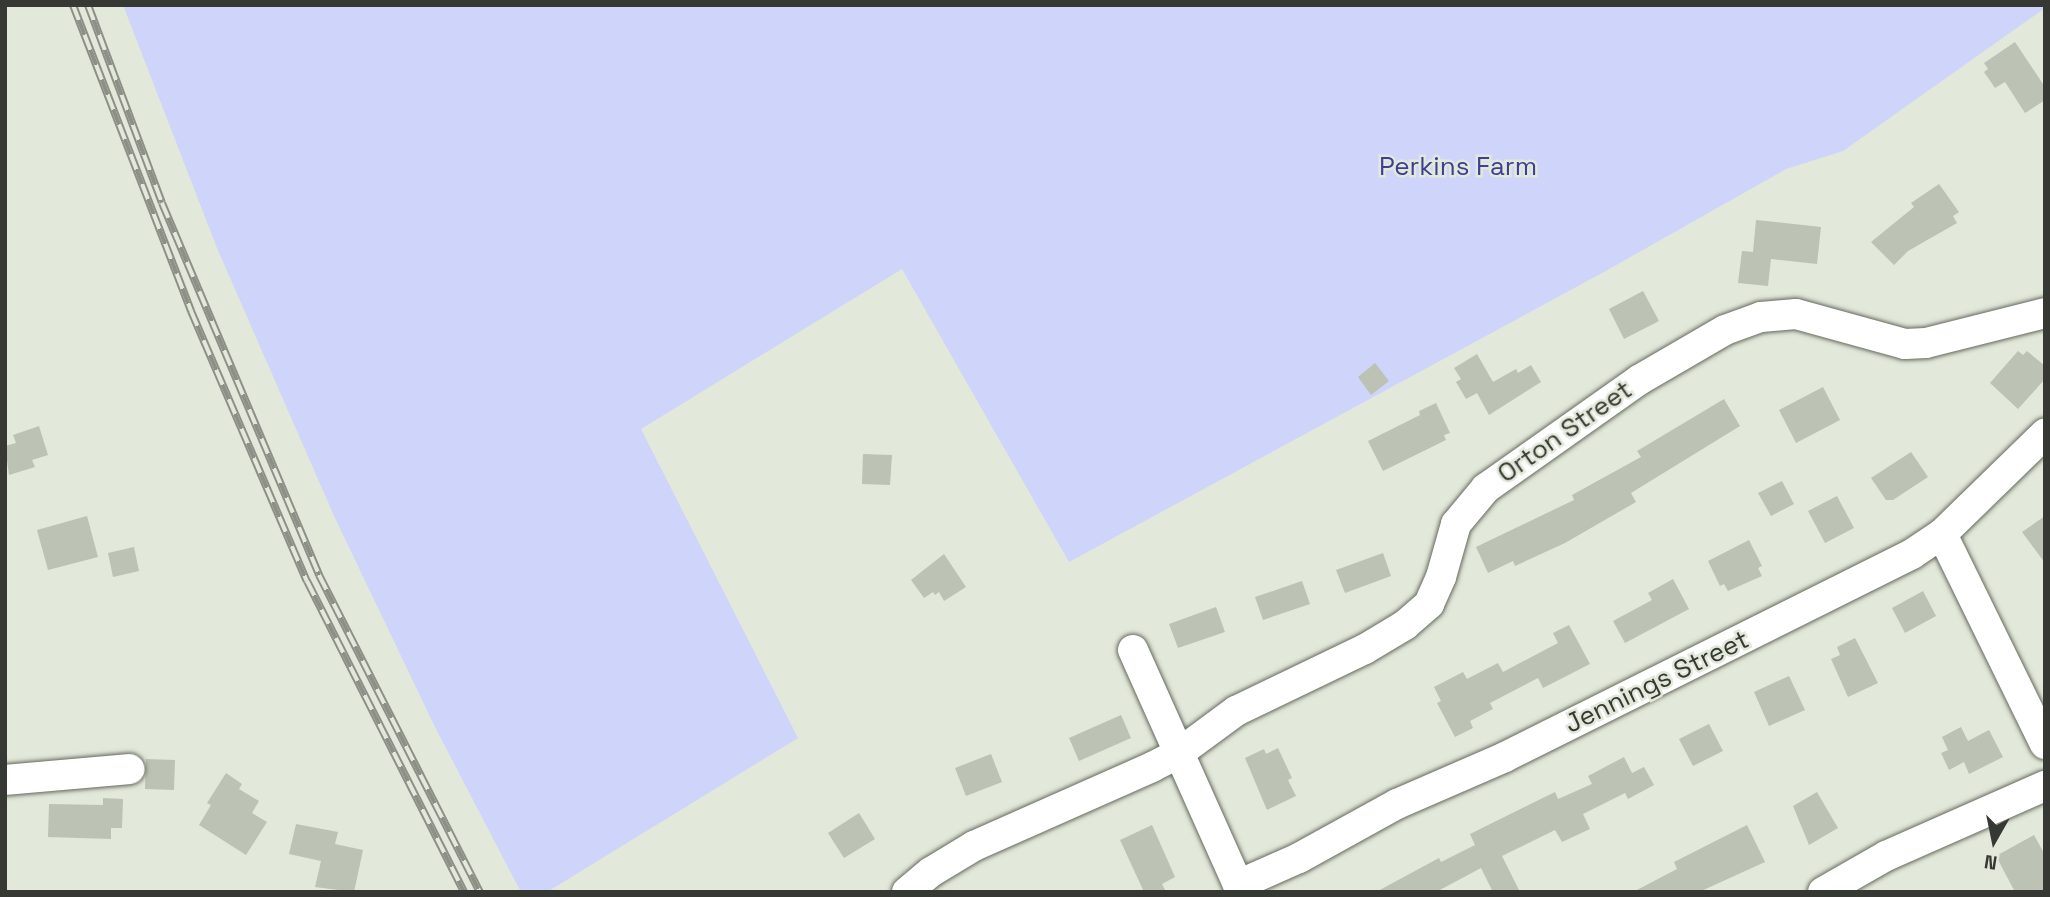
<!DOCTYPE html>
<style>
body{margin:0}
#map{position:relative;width:2050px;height:897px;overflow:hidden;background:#e2e8da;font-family:"Space Grotesk",sans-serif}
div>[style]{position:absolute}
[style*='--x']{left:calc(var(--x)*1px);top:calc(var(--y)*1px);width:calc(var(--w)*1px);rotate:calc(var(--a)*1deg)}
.green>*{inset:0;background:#cfd4fa}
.building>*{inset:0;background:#bcc2b4}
.roads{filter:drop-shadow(0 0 2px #646a5d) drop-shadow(0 0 2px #646a5d)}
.minor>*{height:30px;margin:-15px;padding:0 15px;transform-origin:15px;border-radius:15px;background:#fff}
.rail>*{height:8px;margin-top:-4px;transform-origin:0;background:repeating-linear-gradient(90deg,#e2e8da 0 16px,#8c9087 0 32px);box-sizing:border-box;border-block:2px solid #8c9087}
span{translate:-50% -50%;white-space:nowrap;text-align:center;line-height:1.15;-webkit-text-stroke:5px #e2e8da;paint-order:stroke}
.park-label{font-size:26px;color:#3e3e97}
.street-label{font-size:26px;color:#363833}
.frame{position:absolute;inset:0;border:7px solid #363833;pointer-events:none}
.north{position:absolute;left:1959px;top:806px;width:70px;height:70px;-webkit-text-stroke:5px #e2e8da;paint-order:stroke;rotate:189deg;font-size:19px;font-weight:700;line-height:28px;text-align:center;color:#363833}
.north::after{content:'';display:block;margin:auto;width:24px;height:32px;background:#363833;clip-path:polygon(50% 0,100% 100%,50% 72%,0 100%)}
</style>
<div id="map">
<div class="green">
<div style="clip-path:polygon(123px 5px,2045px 5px,2045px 8px,1843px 151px,1786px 169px,1602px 273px,1069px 562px,902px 269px,641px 429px,798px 738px,547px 892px,521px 892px,435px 727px,335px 518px,217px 248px)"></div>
</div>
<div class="building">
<div style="clip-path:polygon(2015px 42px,2045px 87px,2045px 100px,2025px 113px,2005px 82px,1995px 88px,1984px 72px,1988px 69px,1984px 63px)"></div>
<div style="clip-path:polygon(1939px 184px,1959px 212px,1953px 216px,1957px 223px,1908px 251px,1894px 265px,1871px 242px,1914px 207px,1911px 203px)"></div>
<div style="clip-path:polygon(1756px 220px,1821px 227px,1817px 264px,1771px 259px,1768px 286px,1738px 283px,1742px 251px,1753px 252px)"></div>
<div style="clip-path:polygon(1643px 291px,1659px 321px,1624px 339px,1609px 309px)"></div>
<div style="clip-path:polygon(2018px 351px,2023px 355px,2027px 351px,2045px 366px,2045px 379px,2018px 409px,1990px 383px)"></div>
<div style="clip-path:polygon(1477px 354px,1493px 382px,1516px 369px,1518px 373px,1531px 365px,1541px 382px,1489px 415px,1477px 393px,1466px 399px,1456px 382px,1461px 379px,1454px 368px)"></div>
<div style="clip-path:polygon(1375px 363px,1389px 381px,1371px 395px,1358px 377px)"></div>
<div style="clip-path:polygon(1823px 387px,1840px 420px,1796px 443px,1779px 410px)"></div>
<div style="clip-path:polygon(1724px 399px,1740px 426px,1631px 493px,1636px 502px,1565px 543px,1515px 566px,1513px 561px,1488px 573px,1476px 547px,1574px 500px,1572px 495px,1641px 457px,1637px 451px)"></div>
<div style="clip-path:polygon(1436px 403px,1450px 433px,1444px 435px,1446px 440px,1383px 471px,1368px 441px,1420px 415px,1419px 411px)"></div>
<div style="clip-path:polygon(39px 426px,48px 455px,32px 460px,35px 467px,9px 475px,5px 446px,16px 443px,13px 435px)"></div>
<div style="clip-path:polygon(1911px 452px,1928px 477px,1893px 500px,1886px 500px,1871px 478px)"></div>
<div style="clip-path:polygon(863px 454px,892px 455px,890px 485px,862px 484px)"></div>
<div style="clip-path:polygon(1782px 481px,1794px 504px,1771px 516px,1758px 493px)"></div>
<div style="clip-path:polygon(1837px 496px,1854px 528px,1825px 543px,1808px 511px)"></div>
<div style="clip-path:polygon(87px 516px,98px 557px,48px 570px,37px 530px)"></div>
<div style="clip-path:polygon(2045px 516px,2045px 563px,2022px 532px)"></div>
<div style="clip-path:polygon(1749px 540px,1762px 566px,1758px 568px,1762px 576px,1728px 591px,1724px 584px,1720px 586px,1708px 561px)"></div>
<div style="clip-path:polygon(134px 547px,139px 571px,113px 577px,108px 553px)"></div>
<div style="clip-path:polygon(1383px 553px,1391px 576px,1345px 593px,1336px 570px)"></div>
<div style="clip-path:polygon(944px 554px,966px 587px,944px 601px,939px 592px,935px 595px,933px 592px,924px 598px,911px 580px)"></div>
<div style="clip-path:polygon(1673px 579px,1689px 609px,1625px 643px,1613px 621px,1652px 600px,1648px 593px)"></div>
<div style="clip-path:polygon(1302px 581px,1310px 604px,1263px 620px,1255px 597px)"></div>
<div style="clip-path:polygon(1923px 591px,1936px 616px,1905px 633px,1892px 608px)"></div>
<div style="clip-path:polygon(1216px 607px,1225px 632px,1178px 648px,1169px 624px)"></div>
<div style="clip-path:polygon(1569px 625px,1590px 664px,1543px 688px,1538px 678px,1490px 703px,1493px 709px,1470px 721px,1473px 728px,1455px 737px,1437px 703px,1441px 701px,1434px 687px,1463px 672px,1467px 679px,1498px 663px,1503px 672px,1558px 643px,1553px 633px)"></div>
<div style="clip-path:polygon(1855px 638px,1878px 683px,1848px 697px,1831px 659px,1840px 655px,1837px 647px)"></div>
<div style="clip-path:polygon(1789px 676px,1805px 710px,1769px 726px,1754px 692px)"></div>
<div style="clip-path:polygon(1121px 715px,1131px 738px,1079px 761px,1069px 738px)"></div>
<div style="clip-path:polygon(1709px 724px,1723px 751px,1693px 766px,1679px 739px)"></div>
<div style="clip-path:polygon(1961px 727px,1968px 741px,1989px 730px,2003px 757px,1969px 774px,1964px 762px,1949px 770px,1941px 753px,1948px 750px,1942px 737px)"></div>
<div style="clip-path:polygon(1278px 748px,1292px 778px,1288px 780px,1296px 796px,1267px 810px,1245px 758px,1264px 749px,1266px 754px)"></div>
<div style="clip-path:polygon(991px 754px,1002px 782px,966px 796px,955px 768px)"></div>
<div style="clip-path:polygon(1624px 757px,1632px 773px,1644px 767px,1654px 785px,1628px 799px,1625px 793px,1583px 814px,1590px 829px,1562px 842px,1555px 830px,1502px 856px,1520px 892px,1493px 892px,1481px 868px,1436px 892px,1376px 892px,1439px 858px,1441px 862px,1475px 845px,1470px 834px,1555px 792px,1558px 799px,1592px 784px,1588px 776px)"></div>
<div style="clip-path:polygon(146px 759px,175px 760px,174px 790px,145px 789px)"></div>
<div style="clip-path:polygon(226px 773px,242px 784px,239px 789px,259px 801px,252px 813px,267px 822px,246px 855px,199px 825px,211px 805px,207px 803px)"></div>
<div style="clip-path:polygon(1817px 792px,1838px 828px,1809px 845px,1793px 806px)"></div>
<div style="clip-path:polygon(103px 798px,123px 799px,122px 828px,111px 828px,111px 839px,48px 837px,49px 804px,103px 805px)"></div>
<div style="clip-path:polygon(859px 813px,875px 839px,844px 858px,828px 833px)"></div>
<div style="clip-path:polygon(296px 824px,338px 832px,335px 844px,363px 850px,354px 892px,315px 887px,321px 861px,289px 854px)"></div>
<div style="clip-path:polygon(1152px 825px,1175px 877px,1162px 884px,1166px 892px,1144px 892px,1120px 840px)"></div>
<div style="clip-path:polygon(1747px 825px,1765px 862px,1699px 892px,1633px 892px,1677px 869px,1674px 862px)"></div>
<div style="clip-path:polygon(2034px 835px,2045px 855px,2045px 892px,2015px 892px,1996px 856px)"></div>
</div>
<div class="roads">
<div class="minor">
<div style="--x:1942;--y:534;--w:234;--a:63.9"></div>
<div style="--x:1133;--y:650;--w:265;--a:65.9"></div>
<div style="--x:5;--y:780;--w:125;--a:-5"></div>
<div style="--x:1238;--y:885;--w:67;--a:-23.9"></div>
<div style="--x:1299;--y:858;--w:112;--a:-28.9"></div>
<div style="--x:1397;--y:804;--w:118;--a:-23.5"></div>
<div style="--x:1505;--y:757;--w:455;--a:-26.5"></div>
<div style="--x:1912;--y:554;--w:36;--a:-34"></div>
<div style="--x:1942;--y:534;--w:144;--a:-44.2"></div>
<div style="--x:907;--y:892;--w:31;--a:-40"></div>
<div style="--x:931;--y:872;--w:50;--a:-31.2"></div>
<div style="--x:974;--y:846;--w:195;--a:-23.9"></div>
<div style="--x:1152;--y:767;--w:30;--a:-27"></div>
<div style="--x:1179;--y:753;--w:71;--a:-36.4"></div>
<div style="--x:1236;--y:711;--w:143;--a:-25.7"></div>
<div style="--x:1365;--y:649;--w:47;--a:-31"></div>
<div style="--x:1405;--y:625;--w:32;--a:-41"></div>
<div style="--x:1429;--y:604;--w:30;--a:-66"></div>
<div style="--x:1441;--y:577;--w:55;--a:-74.2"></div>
<div style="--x:1456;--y:524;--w:47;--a:-50.2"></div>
<div style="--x:1486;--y:488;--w:187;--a:-35.2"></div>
<div style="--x:1639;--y:380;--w:99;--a:-30.2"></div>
<div style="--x:1725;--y:330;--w:38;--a:-20"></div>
<div style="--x:1761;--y:317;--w:35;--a:-5"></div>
<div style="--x:1796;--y:314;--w:113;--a:15.4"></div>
<div style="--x:1905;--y:344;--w:21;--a:-3"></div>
<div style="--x:1926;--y:343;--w:123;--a:-14.1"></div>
<div style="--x:1823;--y:892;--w:73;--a:-29.7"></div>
<div style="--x:1886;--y:856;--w:174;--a:-23.8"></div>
</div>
</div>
<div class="rail">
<div style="--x:73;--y:5;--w:328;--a:68.9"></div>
<div style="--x:191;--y:311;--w:294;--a:66.8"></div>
<div style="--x:307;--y:581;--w:348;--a:63.2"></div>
<div style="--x:88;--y:5;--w:211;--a:69.5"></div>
<div style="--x:162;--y:203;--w:404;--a:67.1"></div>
<div style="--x:319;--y:575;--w:356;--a:63.1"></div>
</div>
<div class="park-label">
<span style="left:1458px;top:167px">Perkins Farm</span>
</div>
<div class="street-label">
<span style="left:1565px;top:432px;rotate:-35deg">Orton Street</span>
<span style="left:1657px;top:682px;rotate:-26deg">Jennings Street</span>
</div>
<div class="frame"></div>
<div class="north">N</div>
</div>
